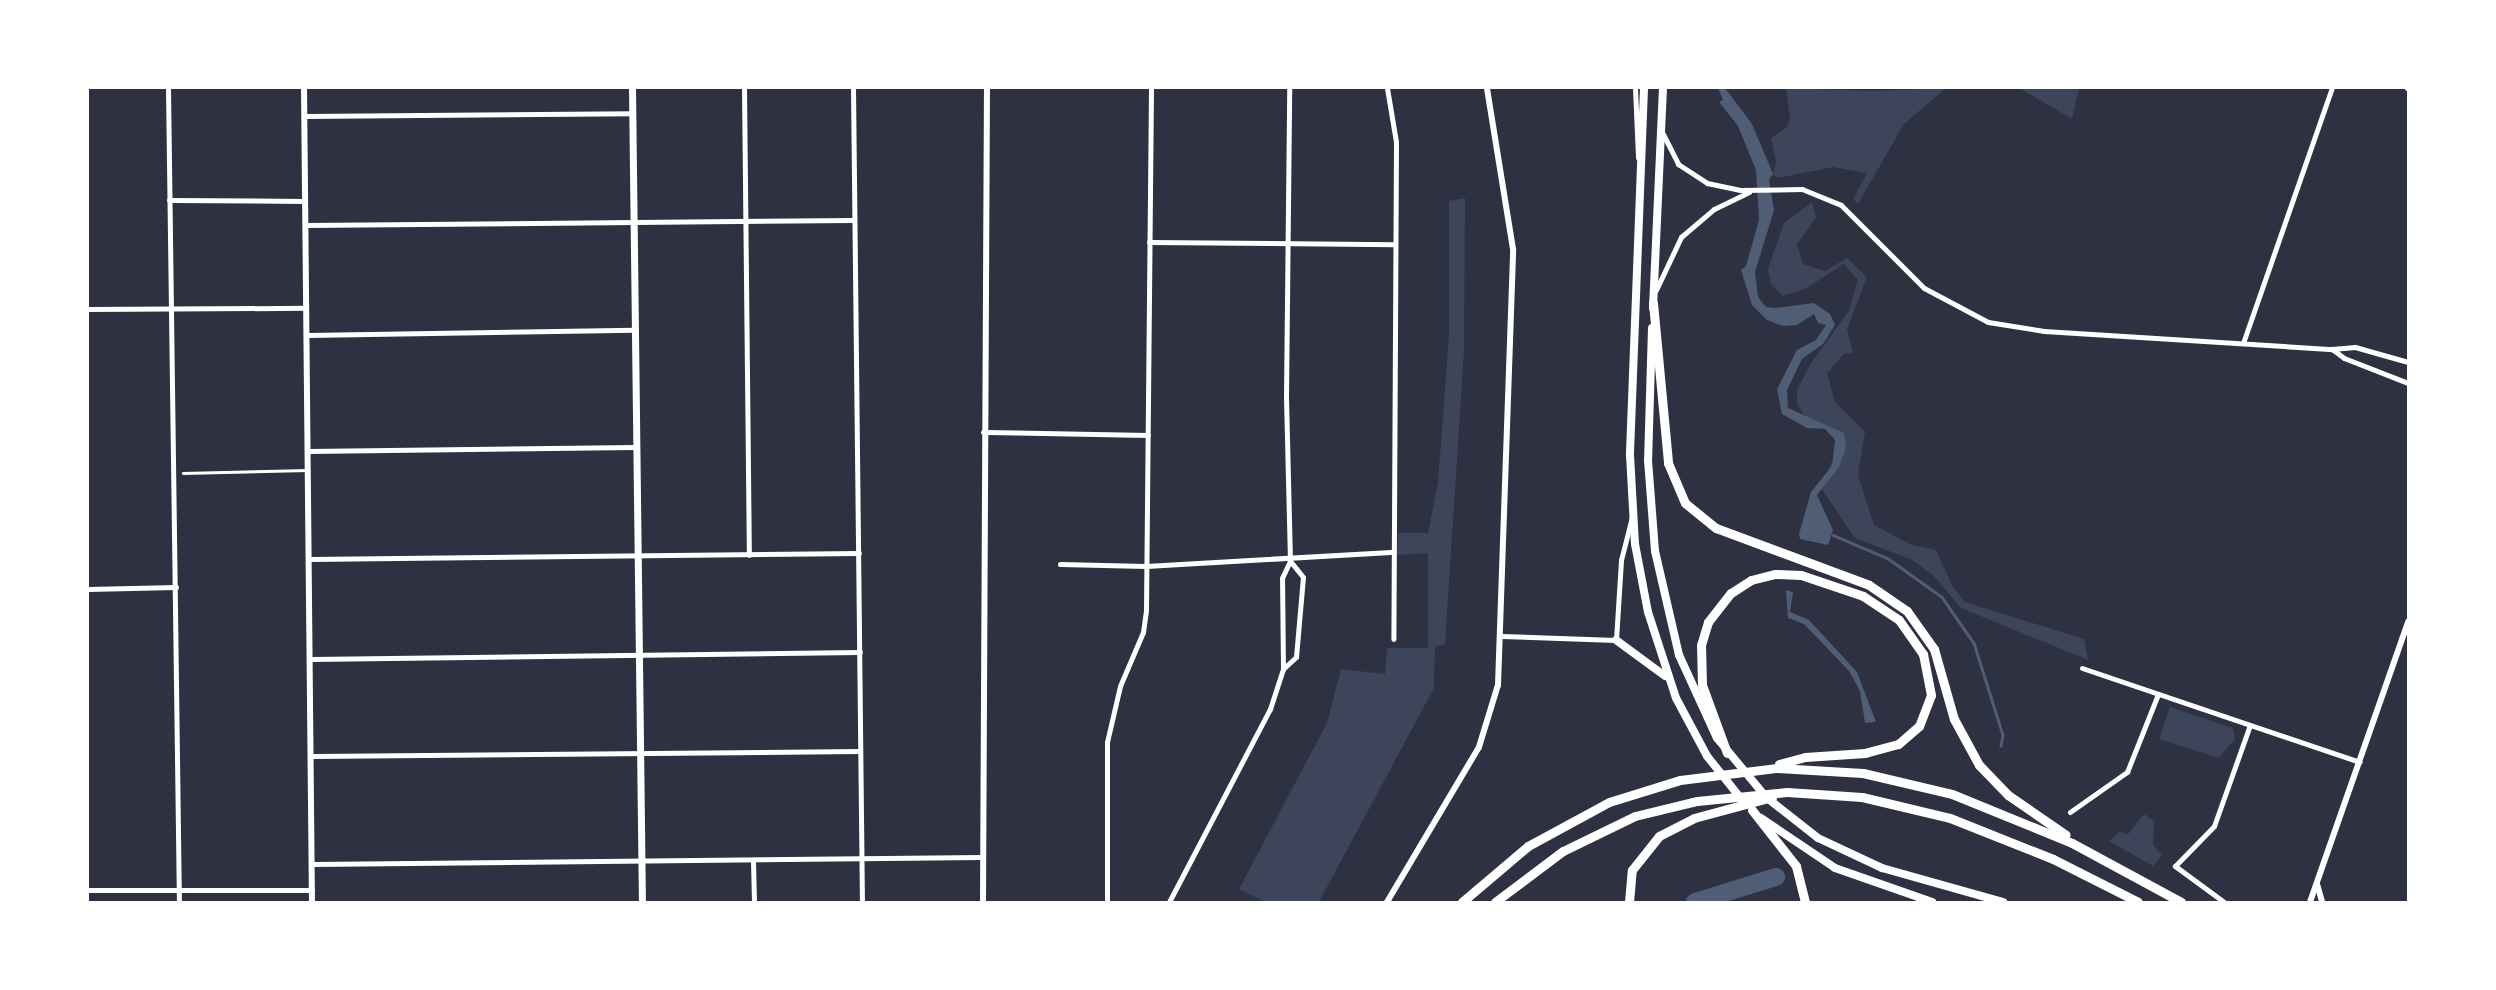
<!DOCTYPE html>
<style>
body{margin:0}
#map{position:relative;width:2496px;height:990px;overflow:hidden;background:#2d3142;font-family:Merriweather,serif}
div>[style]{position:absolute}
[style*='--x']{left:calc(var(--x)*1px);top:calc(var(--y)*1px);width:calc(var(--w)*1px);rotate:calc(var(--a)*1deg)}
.green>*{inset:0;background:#3c4559}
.water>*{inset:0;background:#4f5d75}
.stream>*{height:2.5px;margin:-1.25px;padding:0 1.25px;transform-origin:1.25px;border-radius:1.25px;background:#4f5d75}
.river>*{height:18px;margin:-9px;padding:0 9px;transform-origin:9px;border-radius:9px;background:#4f5d75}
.service>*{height:2.5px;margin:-1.25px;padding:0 1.25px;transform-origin:1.25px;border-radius:1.25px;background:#fff}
.minor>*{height:5px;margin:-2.5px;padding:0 2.5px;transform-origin:2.5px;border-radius:2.5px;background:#fff}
.tertiary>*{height:6px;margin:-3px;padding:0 3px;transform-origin:3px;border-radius:3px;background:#fff}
.secondary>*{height:7px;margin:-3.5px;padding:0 3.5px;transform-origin:3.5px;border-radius:3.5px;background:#fff}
.trunk>*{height:8px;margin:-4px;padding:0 4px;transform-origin:4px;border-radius:4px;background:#fff}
.motorway>*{height:9px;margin:-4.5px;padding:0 4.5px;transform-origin:4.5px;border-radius:4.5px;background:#fff}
span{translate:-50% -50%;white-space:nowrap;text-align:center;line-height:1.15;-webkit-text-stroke:7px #fff;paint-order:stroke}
.frame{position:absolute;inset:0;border:89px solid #fff;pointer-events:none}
</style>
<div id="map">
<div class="green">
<div style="clip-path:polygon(1786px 88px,1874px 91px,1946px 88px,1904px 124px,1858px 204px,1853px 199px,1867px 173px,1833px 167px,1778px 178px,1773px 174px,1776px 162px,1771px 138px,1786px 128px,1790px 119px)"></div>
<div style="clip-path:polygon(2019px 88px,2079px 88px,2072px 119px)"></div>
<div style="clip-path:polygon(1465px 198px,1464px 351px,1445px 645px,1435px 646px,1434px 688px,1319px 902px,1265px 902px,1239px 889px,1327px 723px,1341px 669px,1385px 674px,1387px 648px,1428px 648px,1428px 553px,1397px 555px,1398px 533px,1428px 533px,1438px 482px,1449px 335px,1449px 201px)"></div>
<div style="clip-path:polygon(1812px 202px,1816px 218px,1797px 244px,1803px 264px,1825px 271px,1847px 258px,1867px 277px,1847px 329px,1853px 353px,1844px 354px,1827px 373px,1835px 402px,1865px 432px,1858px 475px,1874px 525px,1912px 545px,1936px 550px,1953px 587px,1965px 602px,2084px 639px,2088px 660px,1961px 608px,1933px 575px,1912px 560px,1855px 538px,1821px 488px,1842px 436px,1805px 416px,1797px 404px,1797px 390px,1811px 363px,1849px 311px,1858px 280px,1844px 264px,1805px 289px,1783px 296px,1771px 284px,1768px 269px,1784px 223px)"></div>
<div style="clip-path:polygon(2170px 707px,2233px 728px,2235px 739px,2219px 758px,2159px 739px)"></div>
<div style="clip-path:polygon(2144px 814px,2154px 821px,2153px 845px,2162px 855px,2153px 866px,2109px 841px,2120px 832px,2128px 834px)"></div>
</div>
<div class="water">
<div style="clip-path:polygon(1718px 88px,1725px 88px,1752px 124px,1773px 174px,1769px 179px,1774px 210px,1755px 272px,1758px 297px,1766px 307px,1776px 308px,1814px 303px,1830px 314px,1835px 325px,1823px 344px,1802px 359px,1787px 390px,1788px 408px,1844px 433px,1846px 448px,1839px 467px,1817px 495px,1833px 530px,1828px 545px,1800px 539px,1799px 534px,1811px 492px,1832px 466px,1835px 440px,1825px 429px,1807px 428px,1782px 414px,1777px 389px,1797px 350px,1816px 340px,1826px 325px,1818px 323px,1814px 314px,1797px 325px,1783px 326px,1767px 320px,1752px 305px,1741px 270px,1746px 266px,1759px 220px,1756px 170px,1738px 126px,1719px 102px,1723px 100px)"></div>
<div style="clip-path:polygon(1786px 590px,1793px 592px,1790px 612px,1809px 620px,1857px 672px,1876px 722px,1865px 723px,1860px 691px,1849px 671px,1804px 624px,1788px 618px)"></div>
</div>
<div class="stream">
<div style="--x:1833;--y:535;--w:61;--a:23.2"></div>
<div style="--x:1889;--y:559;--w:65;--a:35.6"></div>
<div style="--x:1942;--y:597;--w:56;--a:55.2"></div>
<div style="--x:1974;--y:643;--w:96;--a:72.5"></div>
<div style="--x:2003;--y:735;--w:11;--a:100"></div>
</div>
<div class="river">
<div style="--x:1695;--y:902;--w:85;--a:-17.2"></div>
</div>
<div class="service">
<div style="--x:183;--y:473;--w:125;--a:-1.4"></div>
</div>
<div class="minor">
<div style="--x:168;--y:88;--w:814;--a:89.23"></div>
<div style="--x:744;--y:88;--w:467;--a:89.4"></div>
<div style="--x:853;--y:88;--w:814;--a:89.37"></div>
<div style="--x:1387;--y:88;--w:55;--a:80.5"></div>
<div style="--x:1396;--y:142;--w:497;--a:90.3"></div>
<div style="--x:1635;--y:88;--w:70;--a:87.5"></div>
<div style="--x:2407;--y:88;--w:1;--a:0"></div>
<div style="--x:304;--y:116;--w:328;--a:-0.5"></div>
<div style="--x:1663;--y:134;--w:34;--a:63"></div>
<div style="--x:1678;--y:164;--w:35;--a:33"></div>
<div style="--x:1707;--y:183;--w:34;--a:12"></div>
<div style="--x:1740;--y:190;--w:62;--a:-0.9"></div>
<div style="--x:1802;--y:189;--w:42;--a:22.3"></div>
<div style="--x:1841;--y:205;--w:117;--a:45"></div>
<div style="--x:1924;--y:288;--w:72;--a:28"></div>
<div style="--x:1988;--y:322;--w:57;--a:9.1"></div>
<div style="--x:2044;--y:331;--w:289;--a:3.6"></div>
<div style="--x:2332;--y:349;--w:23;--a:-5"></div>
<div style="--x:2355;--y:347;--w:55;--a:15.8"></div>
<div style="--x:169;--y:200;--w:136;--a:0.4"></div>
<div style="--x:305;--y:225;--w:549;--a:-0.52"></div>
<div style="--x:1149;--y:242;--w:246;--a:0.5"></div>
<div style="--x:1656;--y:290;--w:59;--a:-64.7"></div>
<div style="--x:1681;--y:237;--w:43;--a:-40.3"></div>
<div style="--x:1714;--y:209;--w:39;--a:-26"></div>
<div style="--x:88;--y:309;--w:218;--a:-0.3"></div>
<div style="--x:307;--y:335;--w:327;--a:-0.9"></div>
<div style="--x:2243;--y:343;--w:270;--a:-70.8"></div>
<div style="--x:2332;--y:349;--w:15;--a:37"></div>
<div style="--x:2344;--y:358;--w:69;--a:21.3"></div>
<div style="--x:983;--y:432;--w:165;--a:1"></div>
<div style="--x:308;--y:451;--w:328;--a:-0.7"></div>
<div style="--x:309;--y:559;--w:550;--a:-0.63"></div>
<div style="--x:1060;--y:564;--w:86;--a:1.3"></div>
<div style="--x:1146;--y:566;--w:245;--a:-3.3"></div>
<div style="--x:88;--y:589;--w:88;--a:-1.3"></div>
<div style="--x:1501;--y:636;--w:115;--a:2"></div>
<div style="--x:1616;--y:640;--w:80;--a:-86.4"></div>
<div style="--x:1621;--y:560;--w:44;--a:-75.7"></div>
<div style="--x:311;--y:659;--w:549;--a:-0.73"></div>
<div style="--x:2082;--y:668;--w:293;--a:18.7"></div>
<div style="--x:1283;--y:669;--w:91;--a:-90.6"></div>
<div style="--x:1282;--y:578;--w:19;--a:-65"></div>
<div style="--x:1290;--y:561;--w:164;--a:-91.4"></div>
<div style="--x:1286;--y:397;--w:309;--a:-89.4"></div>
<div style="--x:313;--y:756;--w:547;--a:-0.52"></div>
<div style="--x:2070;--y:812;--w:70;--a:-35.1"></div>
<div style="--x:2127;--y:772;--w:84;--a:-68.3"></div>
<div style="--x:753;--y:861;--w:41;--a:88.6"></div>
<div style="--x:313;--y:864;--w:669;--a:-0.6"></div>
<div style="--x:88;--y:890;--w:224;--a:0"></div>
<div style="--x:1107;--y:901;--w:159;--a:-90"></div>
<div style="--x:1107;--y:742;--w:57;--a:-76.9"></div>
<div style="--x:1120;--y:686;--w:59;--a:-66.9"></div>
<div style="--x:1143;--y:632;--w:22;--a:-82"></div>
<div style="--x:1146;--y:610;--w:522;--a:-89.45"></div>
<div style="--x:1169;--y:902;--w:218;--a:-62.4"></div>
<div style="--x:1270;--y:709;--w:42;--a:-72"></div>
<div style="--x:1283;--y:669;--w:18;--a:-43"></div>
<div style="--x:1296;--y:657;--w:80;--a:-85"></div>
<div style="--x:1303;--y:577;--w:21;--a:-129"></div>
<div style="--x:2224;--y:902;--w:61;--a:-143.7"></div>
<div style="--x:2175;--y:866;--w:56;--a:-45.7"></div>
<div style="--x:2214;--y:826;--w:107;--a:-70.4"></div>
</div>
<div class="tertiary">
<div style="--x:304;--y:88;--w:814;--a:89.44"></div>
<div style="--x:2317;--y:884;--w:19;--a:74"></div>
<div style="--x:983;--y:902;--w:814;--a:-89.72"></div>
<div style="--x:1387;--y:902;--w:180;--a:-59.3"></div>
<div style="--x:1479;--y:747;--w:65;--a:-73"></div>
<div style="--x:1498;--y:685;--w:436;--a:-88"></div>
<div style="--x:1513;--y:249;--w:163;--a:-99.2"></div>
<div style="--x:2310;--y:902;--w:297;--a:-70.7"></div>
</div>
<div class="secondary">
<div style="--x:632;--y:88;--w:814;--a:89.3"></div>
</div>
<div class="trunk">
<div style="--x:1644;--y:88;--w:367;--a:92.2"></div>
<div style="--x:1630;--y:455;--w:89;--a:86.8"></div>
<div style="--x:1635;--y:544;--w:69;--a:79.2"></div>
<div style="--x:1648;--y:612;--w:90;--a:72"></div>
<div style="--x:1676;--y:698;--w:66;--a:61.9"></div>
<div style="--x:1707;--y:756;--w:56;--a:51.5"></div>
<div style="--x:1653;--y:308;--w:220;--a:-87.4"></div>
<div style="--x:1652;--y:328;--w:132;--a:91.7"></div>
<div style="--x:1648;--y:460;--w:91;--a:85.6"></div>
<div style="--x:1655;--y:551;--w:107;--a:77"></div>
<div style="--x:1679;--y:655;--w:91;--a:65.4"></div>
<div style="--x:1717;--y:738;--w:77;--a:50.3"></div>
<div style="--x:1766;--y:797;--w:66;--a:38.3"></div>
<div style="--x:1818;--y:838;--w:71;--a:25.1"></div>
<div style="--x:1882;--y:868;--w:126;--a:15.7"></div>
<div style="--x:1616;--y:640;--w:61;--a:36.3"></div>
<div style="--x:1761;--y:818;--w:89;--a:34"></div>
<div style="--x:1835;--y:868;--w:103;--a:19.3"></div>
</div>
<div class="motorway">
<div style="--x:1653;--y:303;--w:161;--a:84.6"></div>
<div style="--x:1668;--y:463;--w:43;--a:67"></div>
<div style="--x:1685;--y:503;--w:40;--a:39"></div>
<div style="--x:1716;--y:528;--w:163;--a:20.4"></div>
<div style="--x:1869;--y:585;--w:46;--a:34.4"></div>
<div style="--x:1907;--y:611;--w:47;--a:54.6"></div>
<div style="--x:1934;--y:649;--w:73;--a:74.1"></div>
<div style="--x:1954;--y:719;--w:52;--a:61.5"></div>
<div style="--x:1979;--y:765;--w:42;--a:46"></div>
<div style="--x:2008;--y:795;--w:70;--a:34.6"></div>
<div style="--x:1727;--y:753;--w:72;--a:-110.2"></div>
<div style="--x:1702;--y:685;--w:40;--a:-91.4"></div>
<div style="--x:1701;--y:645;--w:24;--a:-73"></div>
<div style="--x:1708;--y:622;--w:37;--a:-52"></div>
<div style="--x:1731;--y:593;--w:24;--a:-33"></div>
<div style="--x:1751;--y:580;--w:25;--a:-14"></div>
<div style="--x:1775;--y:574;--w:26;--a:2"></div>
<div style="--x:1801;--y:575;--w:65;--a:18.7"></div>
<div style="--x:1863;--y:596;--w:43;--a:33.7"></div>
<div style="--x:1899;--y:620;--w:42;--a:54.8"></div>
<div style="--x:1923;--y:654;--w:42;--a:79"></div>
<div style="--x:1931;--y:695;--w:33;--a:111"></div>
<div style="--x:1919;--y:726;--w:28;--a:139"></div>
<div style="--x:1898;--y:744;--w:34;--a:165"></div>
<div style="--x:1865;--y:753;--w:60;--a:176.2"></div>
<div style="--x:1805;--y:757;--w:27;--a:165"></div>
<div style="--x:1752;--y:810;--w:71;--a:51.8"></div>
<div style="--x:1796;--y:866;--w:37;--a:76"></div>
<div style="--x:1462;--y:902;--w:87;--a:-40.3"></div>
<div style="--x:1528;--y:846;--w:92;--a:-28.5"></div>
<div style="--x:1609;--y:802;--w:74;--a:-17.2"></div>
<div style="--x:1680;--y:780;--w:98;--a:-7.1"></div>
<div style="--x:1777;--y:768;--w:86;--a:3.3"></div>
<div style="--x:1863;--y:773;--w:91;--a:13.3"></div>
<div style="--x:1952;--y:794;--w:130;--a:22.2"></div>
<div style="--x:2072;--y:843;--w:124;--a:28.4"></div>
<div style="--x:1495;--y:902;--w:85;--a:-36.9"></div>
<div style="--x:1563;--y:851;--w:80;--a:-25.9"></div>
<div style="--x:1635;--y:816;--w:64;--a:-13.6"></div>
<div style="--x:1697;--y:801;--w:90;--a:-5.7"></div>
<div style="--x:1787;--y:792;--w:75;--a:3.8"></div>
<div style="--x:1862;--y:797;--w:90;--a:13.4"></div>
<div style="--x:1950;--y:818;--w:111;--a:21.7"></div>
<div style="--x:2053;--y:859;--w:95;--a:26.8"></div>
<div style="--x:1629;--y:902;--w:32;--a:-85"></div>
<div style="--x:1632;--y:870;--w:43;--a:-51.5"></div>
<div style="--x:1659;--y:836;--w:39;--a:-27"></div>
<div style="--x:1694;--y:818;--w:81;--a:-15.1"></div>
</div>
<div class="frame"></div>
</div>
